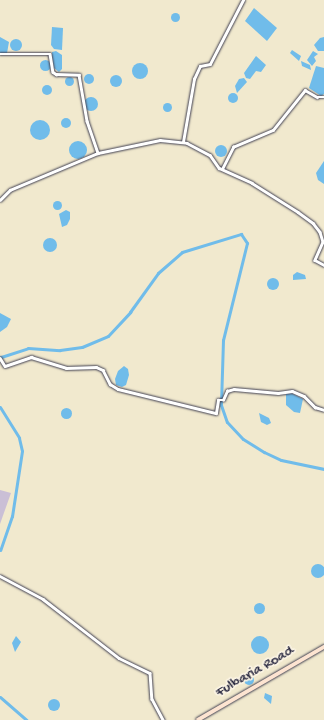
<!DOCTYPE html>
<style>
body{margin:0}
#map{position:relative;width:324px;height:720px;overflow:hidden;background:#f1e9ce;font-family:"Gochi Hand",sans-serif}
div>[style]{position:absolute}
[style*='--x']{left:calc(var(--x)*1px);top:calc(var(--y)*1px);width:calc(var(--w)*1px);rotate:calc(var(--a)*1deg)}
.industrial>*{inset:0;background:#cabfd6}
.water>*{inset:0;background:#70bcea}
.round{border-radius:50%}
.canal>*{height:3px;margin:-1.5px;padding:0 1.5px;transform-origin:1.5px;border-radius:1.5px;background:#70bcea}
.roads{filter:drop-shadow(0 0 1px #414051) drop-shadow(0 0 1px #414051)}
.street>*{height:2.5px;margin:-1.25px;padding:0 1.25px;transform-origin:1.25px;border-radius:1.25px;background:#fff}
.secondary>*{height:3.5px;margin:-1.75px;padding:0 1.75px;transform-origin:1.75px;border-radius:1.75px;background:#fde4d1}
span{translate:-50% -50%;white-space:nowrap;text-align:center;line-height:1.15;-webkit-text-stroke:3.5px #fcf5e5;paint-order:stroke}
.street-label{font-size:15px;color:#22223b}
</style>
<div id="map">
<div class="industrial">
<div style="clip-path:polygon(0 490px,11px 493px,0 524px)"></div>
</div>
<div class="water">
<div style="clip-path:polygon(254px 8px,277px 28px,267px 41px,245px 21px)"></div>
<div class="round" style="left:170.5px;top:12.5px;width:9px;height:9px"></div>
<div style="clip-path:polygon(52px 27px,63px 28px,62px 50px,54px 49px,51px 45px)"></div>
<div style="clip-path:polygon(0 37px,9px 42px,7px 53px,0 53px)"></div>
<div style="clip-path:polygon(324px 37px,324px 51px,318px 51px,314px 45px,320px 38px)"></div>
<div class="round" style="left:10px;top:39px;width:12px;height:12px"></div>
<div style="clip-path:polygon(292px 50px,301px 56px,299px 61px,290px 53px)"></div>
<div style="clip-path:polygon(56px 51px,62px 55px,62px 69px,59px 72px,54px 68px,52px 56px,52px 52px)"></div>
<div style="clip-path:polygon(313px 51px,318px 54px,314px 57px,316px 61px,312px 66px,307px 60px)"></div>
<div style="clip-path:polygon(256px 56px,266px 65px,261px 72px,256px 71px,250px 79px,246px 78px,244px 73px)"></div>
<div class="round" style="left:39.5px;top:59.5px;width:11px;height:11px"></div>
<div style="clip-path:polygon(301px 61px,310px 65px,311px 70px,302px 66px)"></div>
<div class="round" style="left:132px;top:63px;width:16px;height:16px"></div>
<div style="clip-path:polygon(316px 66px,324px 68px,324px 94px,321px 96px,309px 88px)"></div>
<div class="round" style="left:84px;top:74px;width:10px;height:10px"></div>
<div class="round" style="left:110px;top:75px;width:12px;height:12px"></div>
<div class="round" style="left:64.5px;top:76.5px;width:9px;height:9px"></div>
<div style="clip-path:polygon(244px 78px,247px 82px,237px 93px,235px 86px,239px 79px)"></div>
<div class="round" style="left:42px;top:85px;width:10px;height:10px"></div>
<div class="round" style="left:228px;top:93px;width:10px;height:10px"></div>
<div class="round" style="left:84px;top:97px;width:14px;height:14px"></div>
<div class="round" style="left:162.5px;top:102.5px;width:9px;height:9px"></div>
<div class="round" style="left:61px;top:118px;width:10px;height:10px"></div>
<div class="round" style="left:30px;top:120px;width:20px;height:20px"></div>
<div class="round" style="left:69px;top:141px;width:18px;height:18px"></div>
<div class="round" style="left:215px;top:145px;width:12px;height:12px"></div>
<div style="clip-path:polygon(324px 161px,324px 184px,318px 180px,316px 173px)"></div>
<div class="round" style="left:52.5px;top:200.5px;width:9px;height:9px"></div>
<div style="clip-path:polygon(66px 210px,70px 212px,70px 219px,67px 225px,62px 227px,59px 214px)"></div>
<div class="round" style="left:43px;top:238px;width:14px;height:14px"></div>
<div style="clip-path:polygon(297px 272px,305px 275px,306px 279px,293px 280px,293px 275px)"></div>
<div class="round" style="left:267px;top:278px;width:12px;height:12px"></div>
<div style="clip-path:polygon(0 313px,11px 319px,7px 327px,0 332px)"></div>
<div style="clip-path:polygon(124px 366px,128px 369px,129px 375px,126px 385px,122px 387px,116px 385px,115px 379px,118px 371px)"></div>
<div style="clip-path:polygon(289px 392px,303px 399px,300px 413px,294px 412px,286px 405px,286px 394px)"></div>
<div class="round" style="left:60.5px;top:407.5px;width:11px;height:11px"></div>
<div style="clip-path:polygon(259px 413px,269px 418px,271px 423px,267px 425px,261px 422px)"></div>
<div class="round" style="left:311px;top:564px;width:14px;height:14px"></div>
<div class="round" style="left:253.5px;top:602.5px;width:11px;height:11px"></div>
<div style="clip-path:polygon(16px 636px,21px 642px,15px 652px,12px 643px)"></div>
<div class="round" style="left:251px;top:636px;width:18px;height:18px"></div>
<div class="round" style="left:244px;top:675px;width:10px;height:10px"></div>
<div style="clip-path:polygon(265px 693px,272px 696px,271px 704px,264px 698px)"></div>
<div class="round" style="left:48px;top:699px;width:12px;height:12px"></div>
</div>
<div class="canal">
<div style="--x:1;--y:357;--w:28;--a:-18"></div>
<div style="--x:28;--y:348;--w:32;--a:4"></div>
<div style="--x:60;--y:350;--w:22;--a:-8"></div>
<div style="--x:82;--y:347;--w:28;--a:-23"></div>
<div style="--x:108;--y:336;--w:33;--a:-47"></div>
<div style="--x:130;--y:312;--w:48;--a:-54.3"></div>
<div style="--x:158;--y:273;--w:32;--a:-41"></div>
<div style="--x:182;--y:252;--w:62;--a:-17"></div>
<div style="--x:241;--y:234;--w:11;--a:56"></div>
<div style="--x:247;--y:243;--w:100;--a:103.9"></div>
<div style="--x:223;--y:340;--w:65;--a:91.8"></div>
<div style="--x:221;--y:405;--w:18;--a:71"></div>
<div style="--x:227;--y:422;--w:23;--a:47"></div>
<div style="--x:243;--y:439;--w:25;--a:32"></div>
<div style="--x:264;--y:452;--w:19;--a:25"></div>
<div style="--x:281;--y:460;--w:44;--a:11.8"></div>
<div style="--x:0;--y:407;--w:36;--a:58"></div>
<div style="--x:19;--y:438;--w:13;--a:77"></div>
<div style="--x:22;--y:451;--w:66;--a:98.7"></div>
<div style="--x:12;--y:516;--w:36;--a:109"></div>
<div style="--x:0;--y:697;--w:35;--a:41"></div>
</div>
<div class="roads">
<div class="street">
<div style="--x:0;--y:54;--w:50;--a:0"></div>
<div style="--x:50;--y:54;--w:18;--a:81"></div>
<div style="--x:53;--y:72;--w:4;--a:34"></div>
<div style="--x:56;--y:74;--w:23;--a:2"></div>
<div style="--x:79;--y:75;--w:47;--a:80.1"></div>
<div style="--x:87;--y:121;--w:34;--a:71"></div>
<div style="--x:98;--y:153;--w:63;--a:-11.8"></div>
<div style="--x:160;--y:140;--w:27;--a:6"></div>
<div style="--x:187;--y:143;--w:26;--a:28"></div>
<div style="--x:210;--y:155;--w:16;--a:55"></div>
<div style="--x:219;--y:168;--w:36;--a:24"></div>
<div style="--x:252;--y:183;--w:54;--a:32.2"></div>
<div style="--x:298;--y:212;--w:19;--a:36"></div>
<div style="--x:313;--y:223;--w:11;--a:52"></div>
<div style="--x:320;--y:232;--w:10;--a:73"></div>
<div style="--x:323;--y:242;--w:20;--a:114"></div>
<div style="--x:315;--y:260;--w:10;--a:29"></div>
<div style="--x:183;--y:142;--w:64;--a:-80.1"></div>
<div style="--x:194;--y:79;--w:14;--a:-65"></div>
<div style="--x:200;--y:66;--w:10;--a:-11"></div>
<div style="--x:210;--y:64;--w:72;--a:-62.7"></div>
<div style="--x:222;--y:169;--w:25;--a:-63"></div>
<div style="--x:233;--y:147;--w:43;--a:-23"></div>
<div style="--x:273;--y:130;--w:51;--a:-51.3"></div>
<div style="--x:305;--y:90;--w:14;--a:30"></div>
<div style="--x:317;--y:97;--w:7;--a:0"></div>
<div style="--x:0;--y:200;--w:14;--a:-45"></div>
<div style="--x:10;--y:190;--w:95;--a:-22.8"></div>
<div style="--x:0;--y:358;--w:9;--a:58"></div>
<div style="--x:5;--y:366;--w:28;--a:-19"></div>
<div style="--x:31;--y:357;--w:37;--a:17"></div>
<div style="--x:66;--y:368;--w:30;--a:-2"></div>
<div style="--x:96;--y:367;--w:8;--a:23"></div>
<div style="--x:103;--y:370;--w:16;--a:63"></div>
<div style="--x:110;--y:384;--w:9;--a:32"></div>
<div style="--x:118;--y:389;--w:101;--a:13.8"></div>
<div style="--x:216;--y:413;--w:13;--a:-81"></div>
<div style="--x:218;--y:400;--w:5;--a:0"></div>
<div style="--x:223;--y:400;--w:10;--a:-66"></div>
<div style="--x:227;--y:391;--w:7;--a:-16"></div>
<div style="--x:234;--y:389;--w:44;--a:5.2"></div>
<div style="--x:278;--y:393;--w:14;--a:-8"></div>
<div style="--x:292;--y:391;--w:13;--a:23"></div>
<div style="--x:304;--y:396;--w:16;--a:45"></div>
<div style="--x:315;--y:407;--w:9;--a:18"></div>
<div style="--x:0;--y:576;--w:49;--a:28.1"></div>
<div style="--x:43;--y:599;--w:96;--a:37.8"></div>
<div style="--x:119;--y:658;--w:34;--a:26"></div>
<div style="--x:150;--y:673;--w:26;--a:86"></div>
<div style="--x:152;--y:699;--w:24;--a:62"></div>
</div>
<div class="secondary">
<div style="--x:198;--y:720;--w:146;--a:-30.1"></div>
</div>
</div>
<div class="street-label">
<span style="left:255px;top:672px;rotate:-30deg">Fulbaria Road</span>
</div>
</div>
